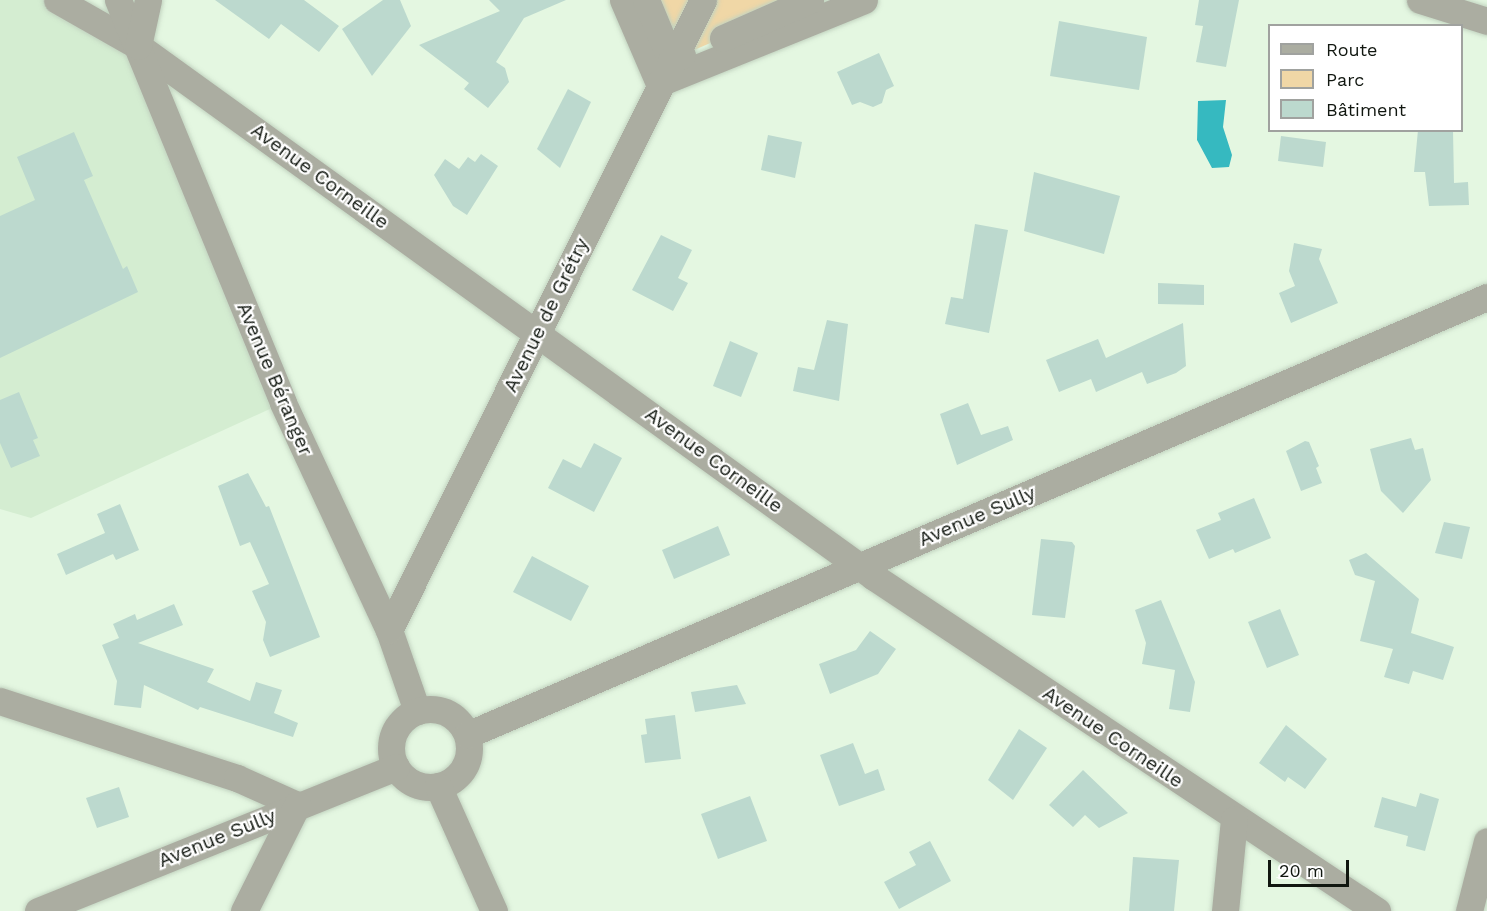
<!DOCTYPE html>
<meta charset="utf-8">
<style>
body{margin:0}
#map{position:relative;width:1487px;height:911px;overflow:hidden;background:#e4f7e1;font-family:"Work Sans",sans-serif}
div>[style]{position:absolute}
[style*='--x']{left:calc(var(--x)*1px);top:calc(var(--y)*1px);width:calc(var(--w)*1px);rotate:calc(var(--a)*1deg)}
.built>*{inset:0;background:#d4edd1}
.green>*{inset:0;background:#f0d7a6}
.water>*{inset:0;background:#36b9c0}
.building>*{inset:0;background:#bcd9ce}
.roads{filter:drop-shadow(0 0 2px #c2d3c0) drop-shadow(0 0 2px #c2d3c0)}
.minor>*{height:27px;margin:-13.5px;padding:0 13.5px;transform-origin:13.5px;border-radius:13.5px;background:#abada1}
.minor>.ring{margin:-13.5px;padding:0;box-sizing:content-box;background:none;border:27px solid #abada1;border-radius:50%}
span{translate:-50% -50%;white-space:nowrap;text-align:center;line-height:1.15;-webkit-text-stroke:4.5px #fff;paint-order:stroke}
.street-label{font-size:20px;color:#111710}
.legend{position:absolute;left:1268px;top:24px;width:195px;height:108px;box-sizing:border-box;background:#fff;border:2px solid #a0a29f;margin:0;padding:8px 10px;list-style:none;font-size:18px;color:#111710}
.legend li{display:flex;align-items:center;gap:12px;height:30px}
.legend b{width:30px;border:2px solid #a0a29f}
.scale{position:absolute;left:1268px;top:860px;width:81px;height:27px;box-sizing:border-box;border:3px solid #111710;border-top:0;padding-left:8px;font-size:18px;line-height:21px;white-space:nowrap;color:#111710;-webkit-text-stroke:4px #fff;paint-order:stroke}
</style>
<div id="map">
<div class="built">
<div style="clip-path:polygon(0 0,60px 0,138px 46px,283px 403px,31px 518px,0 509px)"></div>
</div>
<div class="green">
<div style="clip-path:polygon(646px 0,810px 0,671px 60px)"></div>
</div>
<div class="water">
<div style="clip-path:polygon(1226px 100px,1223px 127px,1232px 155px,1229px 167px,1212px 168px,1197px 140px,1198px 101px)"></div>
</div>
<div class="building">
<div style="clip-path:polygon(215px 0,304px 0,339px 26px,319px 52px,281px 24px,269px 39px)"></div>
<div style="clip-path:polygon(383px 0,400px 0,411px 26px,372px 76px,342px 29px)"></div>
<div style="clip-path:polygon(489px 0,566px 0,524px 18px,496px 62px,505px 68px,509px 82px,488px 108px,464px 89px,469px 83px,419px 45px,500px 11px)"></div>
<div style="clip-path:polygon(1199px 0,1239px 0,1226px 67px,1196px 62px,1203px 26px,1195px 25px)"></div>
<div style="clip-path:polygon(1059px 21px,1147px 37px,1139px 90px,1050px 76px)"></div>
<div style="clip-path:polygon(879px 53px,894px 86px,886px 90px,882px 103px,873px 107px,860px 102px,852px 105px,837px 72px)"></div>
<div style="clip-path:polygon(568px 89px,591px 102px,560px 168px,537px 149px)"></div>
<div style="clip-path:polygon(1418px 130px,1453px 130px,1454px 183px,1468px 182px,1469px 205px,1429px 206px,1425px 172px,1414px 172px)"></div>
<div style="clip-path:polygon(74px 132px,93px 176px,84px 180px,123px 269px,127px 266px,138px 292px,0 358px,0 216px,35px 200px,17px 157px)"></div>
<div style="clip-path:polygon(768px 135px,802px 142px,795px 178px,761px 170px)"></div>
<div style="clip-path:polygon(1281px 136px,1326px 142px,1323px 167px,1278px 161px)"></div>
<div style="clip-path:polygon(481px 154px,498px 166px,467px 215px,453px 206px,434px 175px,445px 159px,459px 169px,468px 157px,475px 162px)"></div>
<div style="clip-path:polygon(1034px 172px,1120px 196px,1104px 254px,1024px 231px)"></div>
<div style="clip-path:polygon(975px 224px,1008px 230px,989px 333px,945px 324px,951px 297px,963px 299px)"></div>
<div style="clip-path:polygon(661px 235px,692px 250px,678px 278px,688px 283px,673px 311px,632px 290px)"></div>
<div style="clip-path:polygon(1294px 243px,1322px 249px,1319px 259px,1338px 303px,1291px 323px,1279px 293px,1295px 286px,1289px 271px)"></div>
<div style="clip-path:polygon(1158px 283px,1204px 285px,1204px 305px,1158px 304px)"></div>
<div style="clip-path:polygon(827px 320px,848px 324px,839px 401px,793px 391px,798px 367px,814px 370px)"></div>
<div style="clip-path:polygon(1183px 323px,1186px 366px,1176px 373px,1147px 384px,1142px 372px,1096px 392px,1091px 379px,1059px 392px,1046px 360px,1098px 339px,1106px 358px)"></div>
<div style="clip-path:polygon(730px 341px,758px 353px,741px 397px,713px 386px)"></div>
<div style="clip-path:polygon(19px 392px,38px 438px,33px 440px,40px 456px,11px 468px,0 443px,0 400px)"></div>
<div style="clip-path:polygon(968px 403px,981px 435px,1008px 426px,1013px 440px,957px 465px,940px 414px)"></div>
<div style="clip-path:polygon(1411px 438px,1415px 450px,1423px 448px,1431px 480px,1403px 513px,1381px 491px,1370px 449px)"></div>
<div style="clip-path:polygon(1305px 441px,1309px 442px,1319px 466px,1316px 468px,1322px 483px,1301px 491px,1286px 451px)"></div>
<div style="clip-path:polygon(594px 443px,622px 458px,594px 512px,548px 488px,563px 459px,581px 468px)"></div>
<div style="clip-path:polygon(248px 473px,266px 507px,269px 506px,320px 637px,270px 657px,263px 640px,266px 622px,252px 591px,269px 584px,250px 542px,240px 546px,218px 486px)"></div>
<div style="clip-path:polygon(1254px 498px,1271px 538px,1235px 553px,1233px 549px,1209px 559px,1196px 530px,1221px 520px,1218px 513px)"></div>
<div style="clip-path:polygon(120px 504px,139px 550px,116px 560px,113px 554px,66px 575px,57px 554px,105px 533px,97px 514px)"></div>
<div style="clip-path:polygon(1444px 522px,1470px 527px,1462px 559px,1435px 553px)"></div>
<div style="clip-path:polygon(718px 526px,730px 555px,674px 579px,662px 550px)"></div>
<div style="clip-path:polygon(1041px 539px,1072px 542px,1075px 546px,1065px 618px,1032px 615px)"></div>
<div style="clip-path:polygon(1366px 553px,1419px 599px,1411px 633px,1454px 647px,1443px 680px,1413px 671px,1409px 684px,1384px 677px,1393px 649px,1360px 641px,1375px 581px,1355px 575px,1349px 560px)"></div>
<div style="clip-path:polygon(532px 556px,589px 586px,571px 621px,513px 592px)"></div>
<div style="clip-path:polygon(1161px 600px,1195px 682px,1190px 712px,1169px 709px,1175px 670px,1142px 664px,1146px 643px,1135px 610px)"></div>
<div style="clip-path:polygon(174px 604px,183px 625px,138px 643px,214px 669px,207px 682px,250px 701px,256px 682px,282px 690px,274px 713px,298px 723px,293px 737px,200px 707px,198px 710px,144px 685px,141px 708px,114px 705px,117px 681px,102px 645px,119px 638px,113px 624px,135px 614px,137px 620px)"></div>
<div style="clip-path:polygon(1280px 609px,1299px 655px,1267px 668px,1248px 622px)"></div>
<div style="clip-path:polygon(870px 631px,896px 649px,878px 674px,830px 694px,819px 664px,856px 650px)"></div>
<div style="clip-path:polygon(737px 685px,746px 704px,695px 712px,691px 692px)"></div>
<div style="clip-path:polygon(675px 715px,681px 759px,645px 763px,641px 735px,647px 734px,645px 719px)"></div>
<div style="clip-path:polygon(1286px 725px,1327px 759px,1305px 789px,1288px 777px,1285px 782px,1259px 763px)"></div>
<div style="clip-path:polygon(1019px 729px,1047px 748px,1013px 800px,988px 780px)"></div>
<div style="clip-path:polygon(853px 743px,865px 774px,878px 769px,885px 790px,839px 806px,820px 755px)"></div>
<div style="clip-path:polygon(1083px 770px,1128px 813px,1099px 828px,1085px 815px,1073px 827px,1049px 805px)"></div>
<div style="clip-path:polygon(119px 787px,129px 817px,97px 828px,86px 798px)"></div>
<div style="clip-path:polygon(1420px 793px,1439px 799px,1425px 851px,1406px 846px,1408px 836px,1374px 827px,1382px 797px,1416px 807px)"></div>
<div style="clip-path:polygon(750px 796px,767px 841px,718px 859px,701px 814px)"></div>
<div style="clip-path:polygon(930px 841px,951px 881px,899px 909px,884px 882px,916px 865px,909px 852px)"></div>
<div style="clip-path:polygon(1133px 857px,1179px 860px,1174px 911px,1129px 911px)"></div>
</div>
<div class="roads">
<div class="minor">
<div style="--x:57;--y:0;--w:93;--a:29.6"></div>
<div style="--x:138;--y:46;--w:908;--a:35.81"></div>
<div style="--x:874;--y:577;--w:604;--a:33.58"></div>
<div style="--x:118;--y:0;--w:435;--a:67.7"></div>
<div style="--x:283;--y:403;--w:251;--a:65"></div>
<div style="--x:389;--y:630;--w:86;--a:70.9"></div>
<div style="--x:623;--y:0;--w:90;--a:66.6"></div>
<div style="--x:659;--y:83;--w:221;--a:-22"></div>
<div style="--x:646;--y:0;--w:65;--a:67.4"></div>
<div style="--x:671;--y:60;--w:12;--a:-24"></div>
<div style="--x:1420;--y:0;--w:70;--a:17.4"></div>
<div style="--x:723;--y:38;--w:95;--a:-23.6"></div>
<div style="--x:138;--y:46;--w:47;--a:-77.7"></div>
<div style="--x:389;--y:630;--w:704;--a:-63.51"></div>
<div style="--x:0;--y:701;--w:249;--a:18"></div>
<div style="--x:237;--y:778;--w:66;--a:24.2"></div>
<div class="ring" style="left:391px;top:709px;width:51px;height:51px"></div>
<div style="--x:467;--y:735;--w:1110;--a:-23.24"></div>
<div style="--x:438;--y:786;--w:137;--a:65.9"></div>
<div style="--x:38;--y:911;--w:386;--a:-21.9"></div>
<div style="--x:244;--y:911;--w:119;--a:-63.4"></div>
<div style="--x:1225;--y:911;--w:92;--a:-84.4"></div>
<div style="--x:1469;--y:911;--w:72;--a:-75.6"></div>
</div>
</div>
<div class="street-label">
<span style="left:320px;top:176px;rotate:36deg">Avenue Corneille</span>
<span style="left:546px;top:315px;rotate:-64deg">Avenue de Grétry</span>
<span style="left:275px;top:379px;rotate:67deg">Avenue Béranger</span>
<span style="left:714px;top:460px;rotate:36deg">Avenue Corneille</span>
<span style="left:977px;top:516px;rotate:-23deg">Avenue Sully</span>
<span style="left:1113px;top:737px;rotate:34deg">Avenue Corneille</span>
<span style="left:217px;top:838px;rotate:-22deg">Avenue Sully</span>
</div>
<ul class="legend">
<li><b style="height:8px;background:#abada1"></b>Route</li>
<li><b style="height:16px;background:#f0d7a6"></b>Parc</li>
<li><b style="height:16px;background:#bcd9ce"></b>Bâtiment</li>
</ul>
<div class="scale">20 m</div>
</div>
